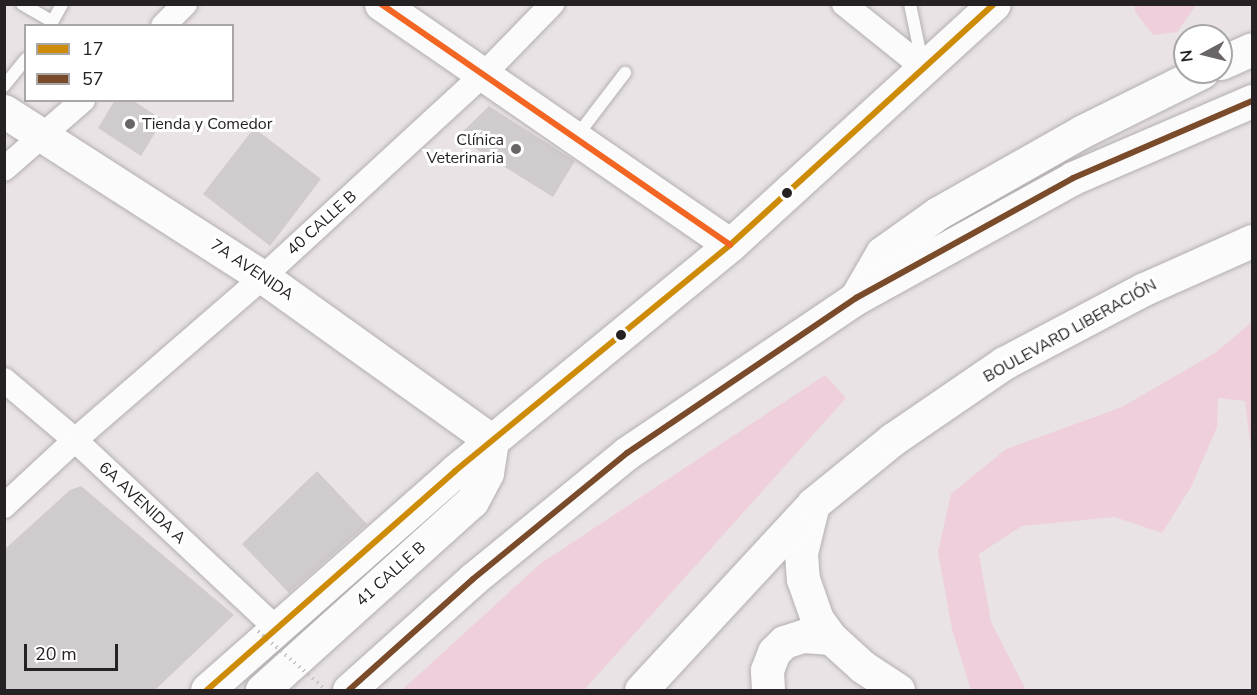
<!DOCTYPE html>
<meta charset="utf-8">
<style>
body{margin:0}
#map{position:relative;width:1257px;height:695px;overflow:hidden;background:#e9e3e5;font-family:"Nunito Sans",sans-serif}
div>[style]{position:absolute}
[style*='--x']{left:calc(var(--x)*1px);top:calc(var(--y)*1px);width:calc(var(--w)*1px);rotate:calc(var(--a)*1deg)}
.green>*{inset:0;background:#eecfdb}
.building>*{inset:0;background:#d0cbcc}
.roads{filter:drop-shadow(0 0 2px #b3aeb0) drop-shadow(0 0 2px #b3aeb0)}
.service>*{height:12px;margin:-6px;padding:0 6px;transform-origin:6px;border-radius:6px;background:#fcfbfb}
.minor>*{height:24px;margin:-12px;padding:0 12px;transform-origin:12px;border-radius:12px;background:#fcfbfb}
.secondary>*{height:33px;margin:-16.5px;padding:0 16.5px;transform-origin:16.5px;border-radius:16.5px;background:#fcfbfb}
.trunk>*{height:33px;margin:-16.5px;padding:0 16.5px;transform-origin:16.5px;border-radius:16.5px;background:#fcfbfb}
.path-bridge>*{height:4px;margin-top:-2px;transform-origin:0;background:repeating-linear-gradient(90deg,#c6c3c4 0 1.5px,transparent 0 6px)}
.bus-1>*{height:6px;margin:-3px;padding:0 3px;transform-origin:3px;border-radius:3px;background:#cd8b07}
.bus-2>*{height:6px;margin:-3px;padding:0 3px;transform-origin:3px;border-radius:3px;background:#7a4b2a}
.bus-3>*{height:6px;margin:-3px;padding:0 3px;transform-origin:3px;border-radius:3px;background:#f26522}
.dots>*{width:16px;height:16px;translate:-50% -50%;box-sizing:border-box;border:3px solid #fff;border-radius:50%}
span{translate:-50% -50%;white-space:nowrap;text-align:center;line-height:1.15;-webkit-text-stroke:6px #fff;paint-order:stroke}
.poi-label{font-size:16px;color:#262123}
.left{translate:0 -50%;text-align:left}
.right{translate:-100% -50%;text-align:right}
.street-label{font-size:16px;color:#262123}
.frame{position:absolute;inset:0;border:6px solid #262123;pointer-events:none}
.legend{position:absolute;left:24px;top:24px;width:210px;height:78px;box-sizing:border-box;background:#fff;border:2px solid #a8a6a7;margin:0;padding:8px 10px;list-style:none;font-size:18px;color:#262123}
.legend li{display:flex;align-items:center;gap:12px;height:30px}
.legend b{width:30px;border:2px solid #a8a6a7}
.north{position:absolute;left:1173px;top:24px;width:60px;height:60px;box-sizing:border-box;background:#fff;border:2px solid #a8a6a7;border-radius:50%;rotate:263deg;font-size:16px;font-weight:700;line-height:24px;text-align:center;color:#262123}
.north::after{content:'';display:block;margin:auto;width:21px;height:27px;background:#6a6567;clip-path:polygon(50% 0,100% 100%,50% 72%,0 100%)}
.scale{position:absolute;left:24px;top:644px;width:94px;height:27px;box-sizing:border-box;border:3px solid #262123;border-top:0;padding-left:8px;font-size:18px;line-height:21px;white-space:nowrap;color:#262123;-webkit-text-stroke:4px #fff;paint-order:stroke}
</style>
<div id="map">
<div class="green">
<div style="clip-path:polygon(1135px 5px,1135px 4px,1196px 5px,1177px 32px,1153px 35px,1135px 12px)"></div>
<div style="clip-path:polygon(1252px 322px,1252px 457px,1245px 401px,1218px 398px,1217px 427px,1191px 487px,1162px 533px,1115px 517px,1022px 526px,979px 554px,991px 622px,1026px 690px,971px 690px,952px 629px,938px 552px,951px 494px,1006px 449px,1122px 407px,1215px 353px)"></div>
<div style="clip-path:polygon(825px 375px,846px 398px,584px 690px,402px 690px,540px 564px)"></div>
</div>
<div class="building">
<div style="clip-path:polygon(115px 100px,132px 100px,163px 120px,141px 156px,98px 128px)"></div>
<div style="clip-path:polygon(489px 106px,575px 161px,553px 197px,457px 137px)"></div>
<div style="clip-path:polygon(254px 128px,321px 179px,270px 246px,203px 194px)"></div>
<div style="clip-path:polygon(317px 471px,367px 524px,289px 593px,242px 544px)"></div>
<div style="clip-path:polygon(81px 486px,234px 615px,155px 690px,4px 690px,4px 550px,70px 490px)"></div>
</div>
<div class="roads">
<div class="service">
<div style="--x:22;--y:4;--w:34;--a:30"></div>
<div style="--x:910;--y:4;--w:59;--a:78.3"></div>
<div style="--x:50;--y:26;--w:25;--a:-61"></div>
<div style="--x:4;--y:86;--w:35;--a:-51"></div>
<div style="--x:576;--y:137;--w:81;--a:-52.6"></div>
</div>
<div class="minor">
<div style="--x:844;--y:4;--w:102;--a:38.7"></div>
<div style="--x:163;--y:26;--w:31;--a:-45"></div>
<div style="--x:4;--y:169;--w:105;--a:-41.1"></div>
<div style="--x:4;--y:380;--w:93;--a:40.2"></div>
<div style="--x:75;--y:440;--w:277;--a:43.1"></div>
<div style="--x:4;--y:506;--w:97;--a:-42.9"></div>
<div style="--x:75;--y:440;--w:249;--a:-40.9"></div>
<div style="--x:263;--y:277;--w:300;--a:-42.6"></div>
<div style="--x:484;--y:74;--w:98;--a:-45.8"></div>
</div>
<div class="secondary">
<div style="--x:381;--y:4;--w:424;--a:34.6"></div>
<div style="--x:4;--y:111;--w:308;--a:32.7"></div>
<div style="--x:263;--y:277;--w:282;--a:35.6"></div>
<div style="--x:492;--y:441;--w:32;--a:99"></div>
<div style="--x:487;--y:473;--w:32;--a:118"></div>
<div style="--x:472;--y:501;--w:283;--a:138"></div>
<div style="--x:813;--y:504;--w:50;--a:103.8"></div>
<div style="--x:801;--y:553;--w:26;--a:86"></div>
<div style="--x:803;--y:579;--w:42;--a:70.7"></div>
<div style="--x:817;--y:619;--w:24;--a:54"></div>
<div style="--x:831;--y:638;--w:43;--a:42.2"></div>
<div style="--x:863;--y:667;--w:42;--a:33.3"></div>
<div style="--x:207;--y:690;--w:331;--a:-41.4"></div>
<div style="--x:455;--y:471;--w:356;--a:-39.4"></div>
<div style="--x:730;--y:245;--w:357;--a:-42.4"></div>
<div style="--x:768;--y:690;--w:20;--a:-93"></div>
<div style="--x:767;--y:670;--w:19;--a:-69"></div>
<div style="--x:774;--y:652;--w:14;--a:-45"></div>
<div style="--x:784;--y:642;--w:20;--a:-18"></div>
<div style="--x:803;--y:636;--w:28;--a:4"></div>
</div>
<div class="trunk">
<div style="--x:1221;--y:63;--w:34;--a:-24"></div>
<div style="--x:857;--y:296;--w:50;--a:-59.8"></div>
<div style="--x:882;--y:253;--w:69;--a:-35.5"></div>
<div style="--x:938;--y:213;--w:164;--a:-29.5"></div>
<div style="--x:1081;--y:132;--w:135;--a:-26.4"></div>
<div style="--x:349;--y:690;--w:166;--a:-41.8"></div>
<div style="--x:473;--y:579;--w:199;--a:-39.3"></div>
<div style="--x:627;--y:453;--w:277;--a:-34.1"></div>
<div style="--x:856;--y:298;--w:248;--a:-28.9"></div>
<div style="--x:1073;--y:178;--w:195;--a:-23.3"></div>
<div style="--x:641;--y:690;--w:253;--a:-47.2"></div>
<div style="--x:813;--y:504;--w:103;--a:-39.1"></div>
<div style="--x:893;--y:439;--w:135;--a:-34.4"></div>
<div style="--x:1004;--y:363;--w:158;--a:-27.9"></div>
<div style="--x:1144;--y:289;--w:118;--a:-24"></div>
</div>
</div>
<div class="path-bridge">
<div style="--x:258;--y:631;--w:90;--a:40.9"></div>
</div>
<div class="bus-1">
<div style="--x:207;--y:690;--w:331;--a:-41.4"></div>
<div style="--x:455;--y:471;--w:356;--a:-39.4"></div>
<div style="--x:730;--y:245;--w:357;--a:-42.4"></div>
</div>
<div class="bus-2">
<div style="--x:349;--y:690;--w:166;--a:-41.8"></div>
<div style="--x:473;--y:579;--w:199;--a:-39.3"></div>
<div style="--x:627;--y:453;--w:277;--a:-34.1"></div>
<div style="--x:856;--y:298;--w:248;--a:-28.9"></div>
<div style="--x:1073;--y:178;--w:195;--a:-23.3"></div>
</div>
<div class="bus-3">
<div style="--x:381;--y:4;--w:424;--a:34.6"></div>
</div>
<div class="dots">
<div style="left:130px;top:124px;background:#6a6567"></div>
<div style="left:516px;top:149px;background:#6a6567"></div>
<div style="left:787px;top:193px;background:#262123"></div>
<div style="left:621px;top:335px;background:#262123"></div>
</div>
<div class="poi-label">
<span class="left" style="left:142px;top:124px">Tienda y Comedor</span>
<span class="right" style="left:504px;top:149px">Clínica<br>Veterinaria</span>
</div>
<div class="street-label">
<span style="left:322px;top:223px;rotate:-42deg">40 CALLE B</span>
<span style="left:252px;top:270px;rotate:34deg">7A AVENIDA</span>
<span style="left:1070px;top:331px;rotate:-29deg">BOULEVARD LIBERACIÓN</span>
<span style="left:142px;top:503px;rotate:43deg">6A AVENIDA A</span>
<span style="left:391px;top:574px;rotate:-42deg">41 CALLE B</span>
</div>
<div class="frame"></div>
<ul class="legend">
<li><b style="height:8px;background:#cd8b07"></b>17</li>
<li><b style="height:8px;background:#7a4b2a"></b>57</li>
</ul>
<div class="north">N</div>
<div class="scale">20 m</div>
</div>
